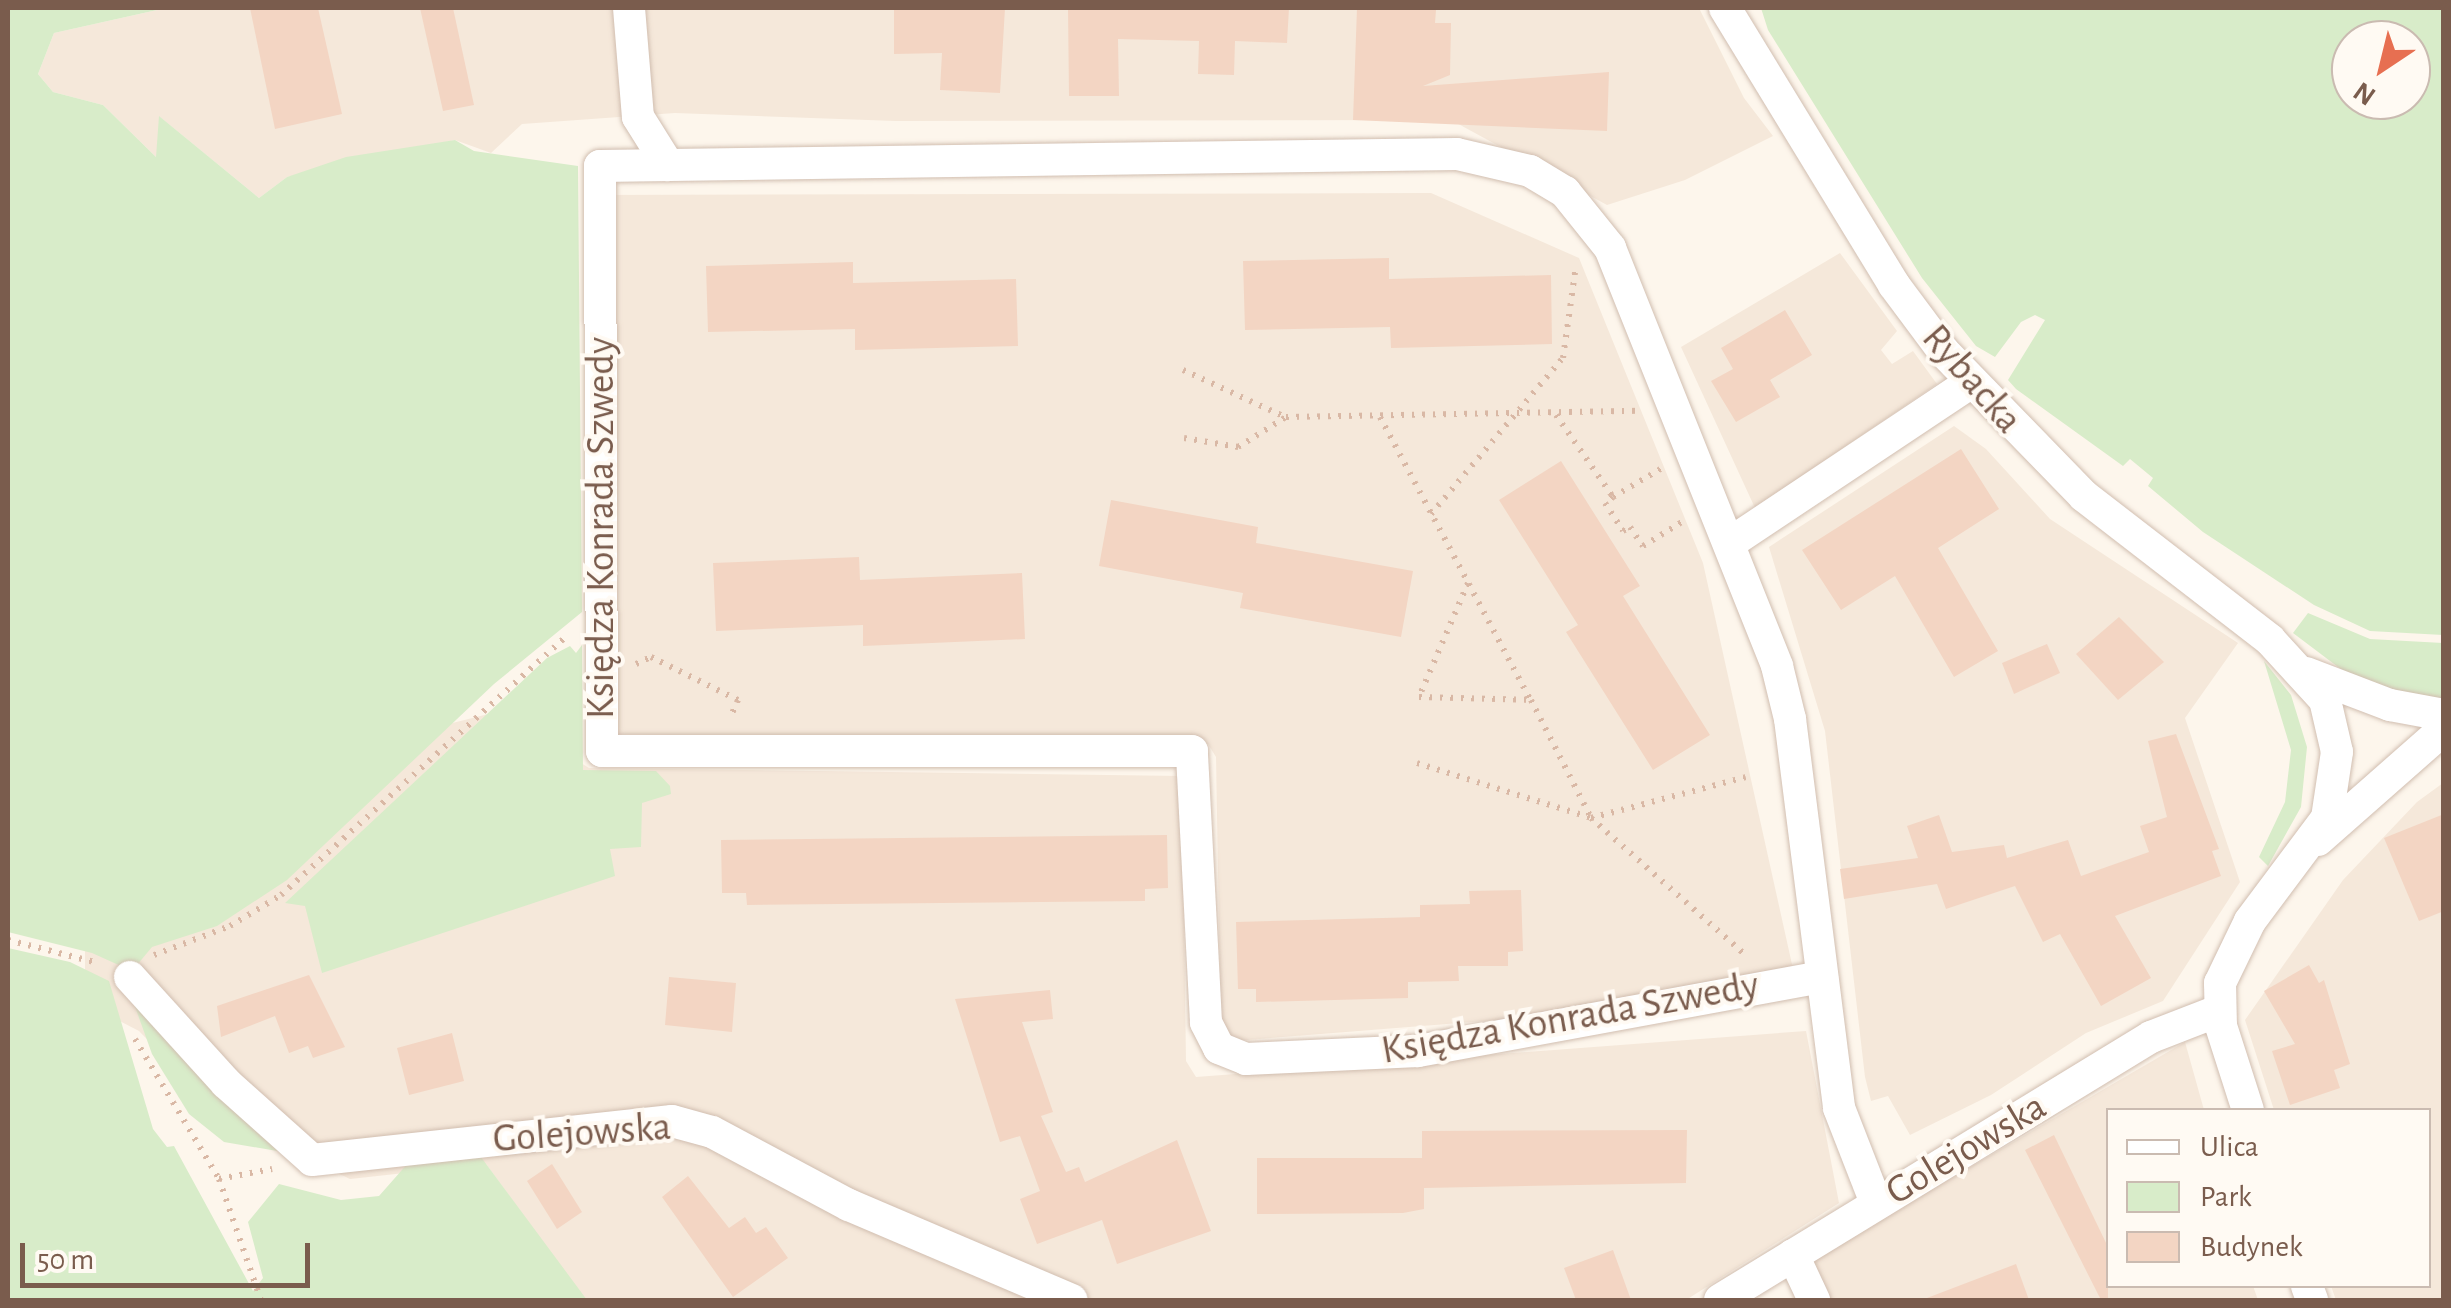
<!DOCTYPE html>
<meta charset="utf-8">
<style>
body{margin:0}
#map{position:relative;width:2451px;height:1308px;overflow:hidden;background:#fdf6ec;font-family:"Alegreya Sans",sans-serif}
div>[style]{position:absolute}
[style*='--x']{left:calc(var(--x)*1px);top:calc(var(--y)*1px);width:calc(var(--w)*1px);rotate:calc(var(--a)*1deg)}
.residential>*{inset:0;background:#f5e8da}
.green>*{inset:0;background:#d8ecc9}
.building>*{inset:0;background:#f3d5c3}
.path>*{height:6px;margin-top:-3px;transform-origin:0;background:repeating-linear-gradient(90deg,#d9b8a5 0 2.5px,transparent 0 10.5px)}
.roads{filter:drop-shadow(0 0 2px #d1beb0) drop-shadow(0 0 2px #d1beb0)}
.street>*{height:32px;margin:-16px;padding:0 16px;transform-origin:16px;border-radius:16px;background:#fff}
span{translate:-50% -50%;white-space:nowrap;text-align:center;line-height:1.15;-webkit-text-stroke:8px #fffaf3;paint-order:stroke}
.street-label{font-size:40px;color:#7a5c4d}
.frame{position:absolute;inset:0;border:10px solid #7a5c4d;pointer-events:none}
.legend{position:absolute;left:2106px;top:1108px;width:325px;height:180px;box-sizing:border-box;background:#fffaf3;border:2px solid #cabbb1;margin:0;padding:12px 18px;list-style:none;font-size:30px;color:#7a5c4d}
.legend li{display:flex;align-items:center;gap:20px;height:50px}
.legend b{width:50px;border:2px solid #cabbb1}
.north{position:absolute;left:2331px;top:20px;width:100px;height:100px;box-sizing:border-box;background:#fffaf3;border:2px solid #cabbb1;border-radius:50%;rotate:215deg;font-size:28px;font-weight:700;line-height:40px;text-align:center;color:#7a5c4d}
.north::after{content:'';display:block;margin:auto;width:35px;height:45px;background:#e76f51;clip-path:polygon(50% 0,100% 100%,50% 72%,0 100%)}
.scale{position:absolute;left:20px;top:1243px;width:290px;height:45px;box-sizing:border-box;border:5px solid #7a5c4d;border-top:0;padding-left:12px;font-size:30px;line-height:35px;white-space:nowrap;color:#7a5c4d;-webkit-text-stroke:8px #fffaf3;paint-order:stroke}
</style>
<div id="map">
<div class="residential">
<div style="clip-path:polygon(166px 8px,1699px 8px,1744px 98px,1773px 136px,1685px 180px,1607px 205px,1451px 120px,896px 121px,675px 113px,522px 124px,491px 153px,455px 140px,287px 177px,259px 198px,160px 117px,157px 158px,103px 105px,53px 92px,38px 74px,54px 33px)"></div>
<div style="clip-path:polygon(1431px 193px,1579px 258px,1703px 563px,1799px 996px,1221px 1042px,1216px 757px,1208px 744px,610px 734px,594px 195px)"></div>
<div style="clip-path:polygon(1840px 253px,1897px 331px,1881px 350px,1892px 364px,1913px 351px,1937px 384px,1755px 508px,1681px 347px)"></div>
<div style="clip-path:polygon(1954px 426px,1986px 449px,2050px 519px,2238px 643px,2185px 718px,2240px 882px,2163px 1001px,2086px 1033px,1991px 1095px,1910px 1135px,1888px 1096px,1871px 1101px,1865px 1077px,1825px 731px,1769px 547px)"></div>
<div style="clip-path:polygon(575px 692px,581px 763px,589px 768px,1182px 776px,1186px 1061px,1196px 1077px,1806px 1031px,1839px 1203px,1686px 1300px,585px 1300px,486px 1164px,350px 1179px,227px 1121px,139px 1031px,85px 1003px,85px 949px,413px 733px)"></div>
<div style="clip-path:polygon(2443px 783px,2443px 1300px,2336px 1300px,2331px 1286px,2428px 1286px,2428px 1110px,2274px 1110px,2245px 1020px,2343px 880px,2417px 802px)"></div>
<div style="clip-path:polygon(2185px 1042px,2204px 1110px,2108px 1110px,2108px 1286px,2253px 1286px,2258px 1300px,1818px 1300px,1802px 1265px)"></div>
</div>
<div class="green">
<div style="clip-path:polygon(8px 8px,166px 8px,54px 33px,38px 74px,53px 92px,103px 105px,156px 157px,159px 116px,259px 198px,287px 177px,346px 157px,455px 140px,474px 151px,578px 166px,582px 612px,494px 684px,287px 880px,217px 926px,152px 947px,132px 971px,92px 953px,8px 932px)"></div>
<div style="clip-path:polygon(evenodd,1761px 8px,2443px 8px,2443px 635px,2370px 631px,2314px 605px,2203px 532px,2148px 486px,2153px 478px,2130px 459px,2123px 466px,2016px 389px,2008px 380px,2045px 320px,2035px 315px,2021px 322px,1995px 357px,1976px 346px,1922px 278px,1768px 30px,1761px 8px,2351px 40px,2411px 40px,2411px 100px,2351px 100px,2351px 40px)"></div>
<div style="clip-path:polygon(2308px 613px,2370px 639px,2443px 643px,2443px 698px,2417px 698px,2346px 673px,2293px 633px)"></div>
<div style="clip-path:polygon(582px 645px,583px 770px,656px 771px,670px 786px,671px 794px,642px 803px,641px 847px,610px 849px,615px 876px,322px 973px,305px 906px,285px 903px,547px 658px,570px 646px,576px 653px)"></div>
<div style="clip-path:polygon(2264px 661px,2291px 695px,2307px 747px,2301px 807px,2268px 866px,2259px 857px,2285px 802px,2291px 750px)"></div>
<div style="clip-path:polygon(8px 948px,70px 962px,109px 981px,153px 1129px,167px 1147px,174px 1146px,253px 1291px,263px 1278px,248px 1222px,279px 1184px,341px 1200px,379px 1196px,409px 1162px,478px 1153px,587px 1300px,8px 1300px)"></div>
<div style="clip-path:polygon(133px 1001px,283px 1152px,224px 1142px,189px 1114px,152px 1054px)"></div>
</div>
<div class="building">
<div style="clip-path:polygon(250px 8px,318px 8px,342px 114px,275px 129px)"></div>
<div style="clip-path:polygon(420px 8px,453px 8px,474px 105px,443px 111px)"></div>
<div style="clip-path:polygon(894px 8px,1005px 8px,1000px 93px,940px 90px,942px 53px,894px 54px)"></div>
<div style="clip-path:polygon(1068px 8px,1289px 8px,1287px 43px,1235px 41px,1234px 75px,1198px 74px,1199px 41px,1118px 39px,1119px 96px,1069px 96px)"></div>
<div style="clip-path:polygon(1357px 8px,1436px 10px,1435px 23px,1451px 23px,1450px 75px,1423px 86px,1609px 72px,1607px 131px,1353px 120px)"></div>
<div style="clip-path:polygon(1389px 258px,1389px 279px,1551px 275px,1552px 344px,1391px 348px,1390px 327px,1245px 330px,1243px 261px)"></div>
<div style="clip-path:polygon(853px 262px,853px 283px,1016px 279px,1018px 346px,855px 350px,855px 329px,708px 332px,706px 266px)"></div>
<div style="clip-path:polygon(1785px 310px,1812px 355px,1770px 380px,1780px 397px,1736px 422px,1711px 381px,1733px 369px,1721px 348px)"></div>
<div style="clip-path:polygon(1961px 449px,1999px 509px,1938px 548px,1998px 651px,1954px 677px,1895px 576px,1841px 610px,1802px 550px)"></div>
<div style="clip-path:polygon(1561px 461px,1640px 586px,1623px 596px,1710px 735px,1653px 770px,1566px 632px,1578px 625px,1499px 500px)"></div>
<div style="clip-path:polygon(1111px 500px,1258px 527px,1256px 543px,1413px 571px,1401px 637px,1240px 608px,1243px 593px,1099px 566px)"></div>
<div style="clip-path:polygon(859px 557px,860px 580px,1022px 573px,1025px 639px,863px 646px,863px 625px,716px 631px,713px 563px)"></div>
<div style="clip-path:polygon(2119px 617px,2164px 662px,2118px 700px,2076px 654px)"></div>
<div style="clip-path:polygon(2047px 644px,2060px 673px,2014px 694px,2002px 663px)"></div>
<div style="clip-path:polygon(2176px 734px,2219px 849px,2212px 851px,2221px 876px,2115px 916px,2151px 978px,2101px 1006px,2060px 934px,2043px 942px,2015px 886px,1946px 909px,1937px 884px,1844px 899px,1840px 869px,1918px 858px,1907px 826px,1939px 815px,1952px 852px,2004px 845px,2007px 858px,2068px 840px,2081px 876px,2149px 852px,2140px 826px,2167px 817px,2148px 741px)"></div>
<div style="clip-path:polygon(2444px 814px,2444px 911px,2419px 921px,2384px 838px)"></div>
<div style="clip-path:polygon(1167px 835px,1168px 888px,1145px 889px,1145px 901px,747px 905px,746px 893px,722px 893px,721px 840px)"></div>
<div style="clip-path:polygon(1521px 890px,1523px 951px,1508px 952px,1508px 966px,1458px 966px,1459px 981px,1408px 982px,1408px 998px,1256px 1002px,1256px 989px,1238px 989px,1236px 922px,1420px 917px,1420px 905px,1470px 904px,1469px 891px)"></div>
<div style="clip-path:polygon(2309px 965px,2319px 983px,2324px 980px,2350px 1064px,2334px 1070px,2340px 1088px,2290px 1105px,2272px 1051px,2295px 1044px,2264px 991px)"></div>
<div style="clip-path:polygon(309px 975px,345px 1047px,313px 1058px,308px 1046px,289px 1053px,275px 1016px,221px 1037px,217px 1006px)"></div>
<div style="clip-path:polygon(669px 977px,736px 983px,732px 1032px,665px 1025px)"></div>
<div style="clip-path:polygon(1050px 990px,1053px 1019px,1022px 1022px,1053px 1112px,1041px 1116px,1066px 1172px,1079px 1167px,1085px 1182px,1177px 1140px,1211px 1231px,1117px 1264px,1102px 1220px,1037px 1244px,1020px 1199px,1040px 1191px,1020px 1136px,1000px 1142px,955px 999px)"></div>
<div style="clip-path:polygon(452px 1033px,464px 1081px,409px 1095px,397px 1048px)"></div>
<div style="clip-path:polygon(1687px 1130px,1686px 1183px,1424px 1188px,1424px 1209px,1403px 1213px,1257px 1214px,1257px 1158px,1422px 1158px,1422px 1131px)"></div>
<div style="clip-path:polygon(2054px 1135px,2108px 1247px,2108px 1300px,2101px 1300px,2025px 1150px)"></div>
<div style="clip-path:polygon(552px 1164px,582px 1212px,557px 1229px,527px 1181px)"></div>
<div style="clip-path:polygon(688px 1176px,729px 1228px,745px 1217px,756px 1233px,766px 1227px,788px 1258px,733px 1297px,662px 1197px)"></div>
<div style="clip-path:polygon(1613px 1250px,1631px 1300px,1576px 1300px,1564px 1268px)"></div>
<div style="clip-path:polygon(2016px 1264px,2029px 1300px,1928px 1300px,1927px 1298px)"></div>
</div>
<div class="path">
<div style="--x:1183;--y:370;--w:112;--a:24.7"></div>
<div style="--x:1556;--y:415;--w:100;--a:55.2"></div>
<div style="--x:1613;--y:497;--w:57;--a:-30.6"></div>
<div style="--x:1380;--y:417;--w:319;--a:62"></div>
<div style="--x:1184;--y:438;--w:55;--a:9.5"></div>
<div style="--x:1238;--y:447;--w:57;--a:-32"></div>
<div style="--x:1286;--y:417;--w:353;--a:-1"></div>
<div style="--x:1613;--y:497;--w:10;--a:143"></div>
<div style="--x:1605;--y:503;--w:33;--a:57"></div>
<div style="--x:1623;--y:531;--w:8;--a:-30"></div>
<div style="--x:1630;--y:527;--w:23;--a:56"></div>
<div style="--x:1643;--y:546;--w:49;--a:-31.8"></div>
<div style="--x:1431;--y:514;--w:204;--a:-49.8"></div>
<div style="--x:1563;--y:358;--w:94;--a:-82"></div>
<div style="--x:1468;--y:583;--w:124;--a:113.3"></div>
<div style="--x:1419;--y:697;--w:112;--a:1.5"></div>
<div style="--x:1531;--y:700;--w:132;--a:63"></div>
<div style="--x:1591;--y:818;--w:205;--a:41.6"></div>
<div style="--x:636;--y:664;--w:17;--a:-25"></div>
<div style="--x:651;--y:657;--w:97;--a:26.3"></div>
<div style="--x:738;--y:700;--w:20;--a:114"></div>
<div style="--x:1417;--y:763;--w:182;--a:17.5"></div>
<div style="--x:1591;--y:818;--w:160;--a:-14.8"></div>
<div style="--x:8;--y:940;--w:93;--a:14.3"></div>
<div style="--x:154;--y:955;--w:81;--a:-20.9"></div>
<div style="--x:230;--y:926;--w:60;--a:-31.3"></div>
<div style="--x:281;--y:895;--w:386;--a:-42.2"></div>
<div style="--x:135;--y:1039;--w:163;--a:59"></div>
<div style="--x:219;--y:1179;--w:128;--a:70.9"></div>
<div style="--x:219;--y:1179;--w:54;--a:-10.7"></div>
</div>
<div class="roads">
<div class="street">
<div style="--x:629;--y:8;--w:109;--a:85.3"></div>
<div style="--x:638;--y:117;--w:57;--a:58"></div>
<div style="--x:1725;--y:8;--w:324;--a:58.6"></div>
<div style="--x:1894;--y:285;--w:84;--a:53.3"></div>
<div style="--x:1944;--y:352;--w:201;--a:45.8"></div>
<div style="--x:2084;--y:496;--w:235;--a:37.7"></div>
<div style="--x:2270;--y:640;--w:81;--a:47.5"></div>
<div style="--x:2325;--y:700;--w:53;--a:77"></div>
<div style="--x:2337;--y:752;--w:67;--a:98.6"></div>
<div style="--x:2327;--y:818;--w:129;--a:126.8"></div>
<div style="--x:2250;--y:921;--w:69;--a:115.8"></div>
<div style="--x:2220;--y:983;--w:43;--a:88.7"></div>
<div style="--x:2221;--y:1026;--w:88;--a:72.2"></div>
<div style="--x:1730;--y:543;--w:290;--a:-33.7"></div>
<div style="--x:2306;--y:673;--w:90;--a:20.9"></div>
<div style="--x:2390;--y:705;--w:55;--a:10.5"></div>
<div style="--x:2318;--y:840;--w:168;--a:-41.4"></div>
<div style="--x:130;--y:977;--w:143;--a:47.8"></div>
<div style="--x:226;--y:1083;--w:115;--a:41.8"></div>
<div style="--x:312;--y:1160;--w:362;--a:-6.2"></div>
<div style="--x:672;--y:1121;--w:41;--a:15.4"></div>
<div style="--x:712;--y:1132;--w:155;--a:28.1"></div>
<div style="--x:849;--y:1205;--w:242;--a:23.1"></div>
<div style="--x:1822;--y:977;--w:411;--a:169.6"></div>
<div style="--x:1418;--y:1051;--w:172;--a:177.3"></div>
<div style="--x:1246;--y:1059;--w:29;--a:-158"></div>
<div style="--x:1219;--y:1048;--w:29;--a:-117"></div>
<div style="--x:1206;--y:1022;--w:271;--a:-93"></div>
<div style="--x:1192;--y:751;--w:590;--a:180"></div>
<div style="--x:602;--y:751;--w:585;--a:-90.2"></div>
<div style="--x:600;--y:166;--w:857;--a:-0.8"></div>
<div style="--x:1457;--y:154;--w:75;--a:13.1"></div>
<div style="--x:1530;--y:171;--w:41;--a:31"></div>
<div style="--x:1565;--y:192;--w:72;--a:51.2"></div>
<div style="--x:1610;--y:248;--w:450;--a:68.2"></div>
<div style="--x:1777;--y:666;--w:55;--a:76.2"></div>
<div style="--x:1790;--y:719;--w:392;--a:82.8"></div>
<div style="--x:1839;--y:1108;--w:102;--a:68.7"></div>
<div style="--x:1793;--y:1255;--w:50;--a:65"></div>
<div style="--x:2307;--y:1286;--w:15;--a:70"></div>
<div style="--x:1720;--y:1300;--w:505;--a:-31.39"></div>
<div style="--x:2151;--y:1037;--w:72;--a:-21.2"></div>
</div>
</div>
<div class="street-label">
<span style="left:1972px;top:379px;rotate:49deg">Rybacka</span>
<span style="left:601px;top:528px;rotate:-90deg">Księdza Konrada Szwedy</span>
<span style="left:1570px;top:1018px;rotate:-10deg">Księdza Konrada Szwedy</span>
<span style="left:582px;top:1133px;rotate:-4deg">Golejowska</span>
<span style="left:1966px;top:1149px;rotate:-31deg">Golejowska</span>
</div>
<div class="frame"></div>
<ul class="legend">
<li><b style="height:12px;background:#fff"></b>Ulica</li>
<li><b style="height:28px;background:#d8ecc9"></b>Park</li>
<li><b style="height:28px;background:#f3d5c3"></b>Budynek</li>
</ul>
<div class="north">N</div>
<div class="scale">50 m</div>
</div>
